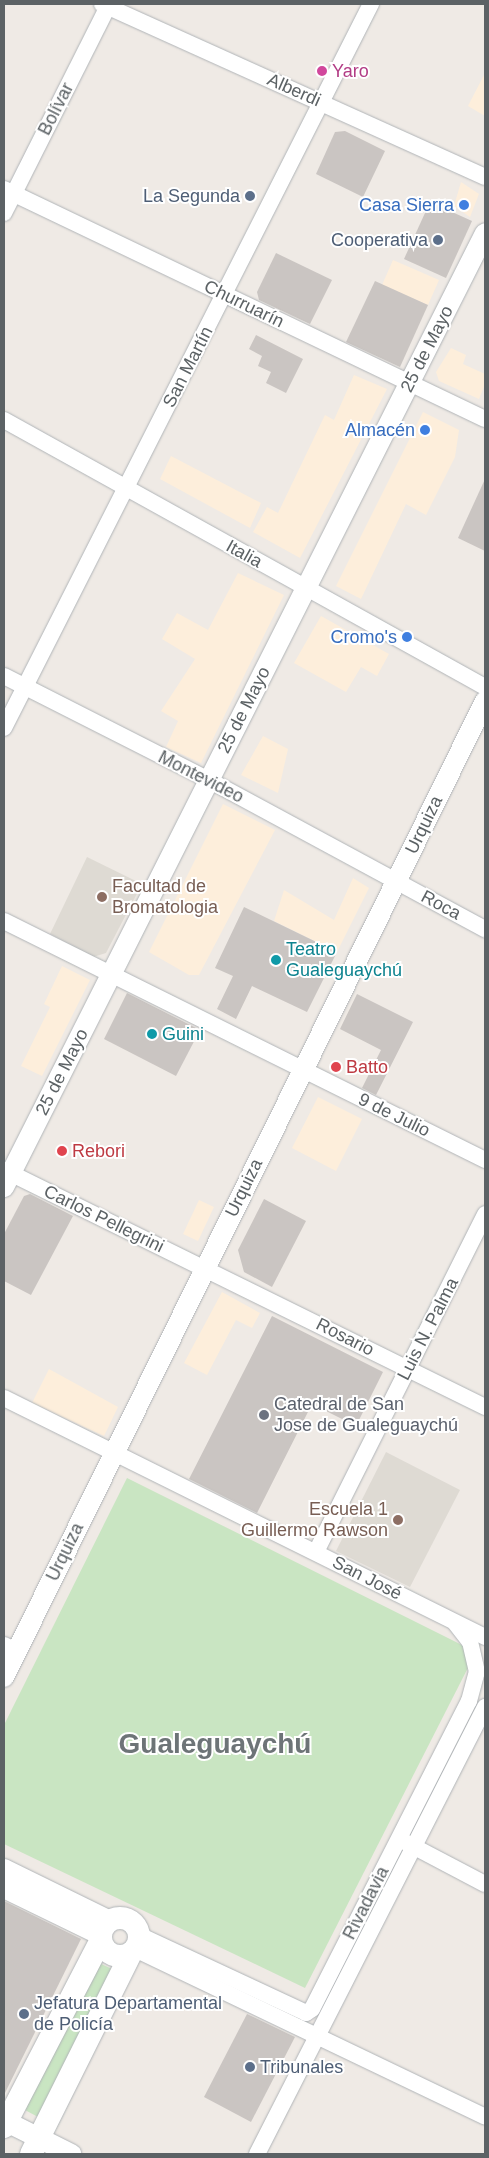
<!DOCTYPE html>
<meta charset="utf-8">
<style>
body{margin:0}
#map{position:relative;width:489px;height:2158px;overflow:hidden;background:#efeae5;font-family:Helvetica,sans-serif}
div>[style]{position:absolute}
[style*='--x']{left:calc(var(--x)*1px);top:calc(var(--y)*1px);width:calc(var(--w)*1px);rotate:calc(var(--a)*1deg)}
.commercial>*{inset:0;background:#fdeedb}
.education>*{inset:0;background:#dedad3}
.green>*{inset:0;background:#c9e5c2}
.building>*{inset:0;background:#cac5c2}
.roads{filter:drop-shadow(0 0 1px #b0b4b7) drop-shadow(0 0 1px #b0b4b7)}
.minor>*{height:16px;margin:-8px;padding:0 8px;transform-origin:8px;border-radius:8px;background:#fff}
.tertiary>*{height:20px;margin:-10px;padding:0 10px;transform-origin:10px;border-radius:10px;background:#fff}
.secondary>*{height:22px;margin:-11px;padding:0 11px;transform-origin:11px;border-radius:11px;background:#fff}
.secondary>.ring{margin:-11px;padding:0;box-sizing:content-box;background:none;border:22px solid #fff;border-radius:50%}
.dots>*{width:14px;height:14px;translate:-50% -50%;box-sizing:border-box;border:2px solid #fff;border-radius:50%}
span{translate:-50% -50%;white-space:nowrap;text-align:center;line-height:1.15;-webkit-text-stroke:4px #fff;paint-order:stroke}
.hotel-label{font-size:18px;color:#b23c85}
.left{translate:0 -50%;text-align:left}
.street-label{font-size:18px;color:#5c6265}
.service-label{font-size:18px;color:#4e5e75}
.right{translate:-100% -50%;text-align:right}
.shop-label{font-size:18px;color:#366cbe}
.education-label{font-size:18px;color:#785e54}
.culture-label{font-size:18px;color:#0d838f}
.health-label{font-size:18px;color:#be3a42}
.worship-label{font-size:18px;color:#5b616d}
.town-label{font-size:28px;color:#6d7477;font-weight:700}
.frame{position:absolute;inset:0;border:5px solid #5c6265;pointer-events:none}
</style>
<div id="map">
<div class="commercial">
<div style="clip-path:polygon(485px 73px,485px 116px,468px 106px)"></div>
<div style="clip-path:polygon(461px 182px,479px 194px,470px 217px,454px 206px)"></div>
<div style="clip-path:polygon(393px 260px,439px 280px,428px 305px,382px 285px)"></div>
<div style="clip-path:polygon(451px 348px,466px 355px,463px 364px,485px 374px,485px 384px,479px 399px,439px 381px,436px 372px)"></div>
<div style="clip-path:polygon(354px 375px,387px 389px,300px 558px,253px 532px,267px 507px,278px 513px,325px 415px,334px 420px)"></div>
<div style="clip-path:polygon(423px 412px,459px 430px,455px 457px,426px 515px,406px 504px,361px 599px,336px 586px)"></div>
<div style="clip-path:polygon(171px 456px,261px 503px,250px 528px,160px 479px)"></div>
<div style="clip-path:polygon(238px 573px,284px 595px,201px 763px,166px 747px,178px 721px,161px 711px,195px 659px,162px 639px,177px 613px,208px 630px)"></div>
<div style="clip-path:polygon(321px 616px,389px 654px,377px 676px,361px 667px,346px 692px,294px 663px)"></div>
<div style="clip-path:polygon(263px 736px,288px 749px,278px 793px,241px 775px)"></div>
<div style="clip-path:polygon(223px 804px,275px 830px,199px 975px,189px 975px,149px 952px)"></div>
<div style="clip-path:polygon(353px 878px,369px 888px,337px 952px,274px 921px,284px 890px,334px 920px)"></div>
<div style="clip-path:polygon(62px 966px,90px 980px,42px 1076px,21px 1066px,50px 1007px,44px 1004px)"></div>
<div style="clip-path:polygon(318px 1097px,362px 1119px,336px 1171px,292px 1148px)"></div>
<div style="clip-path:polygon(199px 1200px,214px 1207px,198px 1241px,183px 1234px)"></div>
<div style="clip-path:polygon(222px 1292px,260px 1313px,252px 1328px,236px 1320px,207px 1375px,184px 1363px)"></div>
<div style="clip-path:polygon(49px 1369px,118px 1407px,104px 1436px,32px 1403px)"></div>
</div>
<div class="education">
<div style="clip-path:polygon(87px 857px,142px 884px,106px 953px,93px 957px,50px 934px)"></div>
<div style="clip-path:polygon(386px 1452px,460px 1490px,410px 1587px,336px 1551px)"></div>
</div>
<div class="green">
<div style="clip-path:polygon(127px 1478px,476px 1652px,305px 1988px,4px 1844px,4px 1725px)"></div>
<div style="clip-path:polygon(99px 1963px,112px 1969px,38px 2117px,25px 2110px)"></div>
</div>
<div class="building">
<div style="clip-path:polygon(345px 131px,385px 151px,363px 197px,316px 174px,335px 132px)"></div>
<div style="clip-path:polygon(430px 202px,472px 221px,446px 278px,404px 259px)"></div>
<div style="clip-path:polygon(276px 253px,332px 280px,310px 324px,259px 300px,257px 292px)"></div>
<div style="clip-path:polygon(375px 281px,428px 305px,400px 367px,346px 342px)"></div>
<div style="clip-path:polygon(256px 335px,303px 359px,286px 393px,266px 383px,271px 372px,258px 366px,262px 356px,249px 349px)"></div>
<div style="clip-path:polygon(485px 479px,485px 551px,458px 538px)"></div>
<div style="clip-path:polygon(244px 907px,337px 952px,307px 1012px,252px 986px,236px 1019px,217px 1009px,233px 976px,215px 968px)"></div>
<div style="clip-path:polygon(127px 993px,200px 1030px,176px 1076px,104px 1039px)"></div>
<div style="clip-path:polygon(357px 994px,413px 1022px,376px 1095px,362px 1088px,381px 1050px,340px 1029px)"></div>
<div style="clip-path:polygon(30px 1194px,73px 1216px,31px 1295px,4px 1281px,4px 1234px,24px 1196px)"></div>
<div style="clip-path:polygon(264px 1199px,306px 1221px,272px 1287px,244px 1272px,238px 1250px)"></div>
<div style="clip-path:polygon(272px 1316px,383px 1372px,356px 1426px,312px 1404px,257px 1513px,189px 1479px)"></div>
<div style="clip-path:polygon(4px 1901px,81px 1939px,4px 2095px)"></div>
<div style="clip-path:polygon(247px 2014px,295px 2037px,251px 2122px,204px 2097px)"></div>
</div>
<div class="roads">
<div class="minor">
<div style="--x:102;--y:4;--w:420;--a:24.3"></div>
<div style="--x:4;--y:189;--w:533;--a:25.56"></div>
<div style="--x:4;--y:213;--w:234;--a:-63.3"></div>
<div style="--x:4;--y:420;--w:550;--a:29.03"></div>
<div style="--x:4;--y:676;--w:230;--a:26.9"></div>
<div style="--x:209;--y:780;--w:314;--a:28.4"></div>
<div style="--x:4;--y:728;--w:812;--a:-63.12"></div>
<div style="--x:4;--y:921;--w:537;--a:26.42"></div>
<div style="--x:4;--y:1170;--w:536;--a:26.23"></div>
<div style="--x:4;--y:1398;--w:537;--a:26.42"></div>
<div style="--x:316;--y:1552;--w:378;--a:-63.4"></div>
<div style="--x:4;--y:1645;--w:13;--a:27"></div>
<div style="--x:405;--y:1842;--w:90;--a:27.7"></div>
<div style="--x:139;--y:1935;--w:184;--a:25"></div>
<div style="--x:306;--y:2013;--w:7;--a:-34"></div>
<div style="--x:312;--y:2009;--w:346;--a:-63"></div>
<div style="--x:469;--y:1701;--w:30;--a:-75"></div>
<div style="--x:477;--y:1672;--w:31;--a:-103"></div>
<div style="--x:470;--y:1642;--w:24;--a:-128"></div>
<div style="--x:135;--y:1949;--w:388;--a:25.6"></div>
<div style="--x:257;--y:2154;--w:502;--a:-62.98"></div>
</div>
<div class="tertiary">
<div style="--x:4;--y:1187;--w:1068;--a:-63.24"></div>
<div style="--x:4;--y:1677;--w:1088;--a:-63.76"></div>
<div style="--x:4;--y:1869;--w:118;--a:26.1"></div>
<div style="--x:4;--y:1888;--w:108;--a:25.9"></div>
<div style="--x:7;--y:2122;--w:72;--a:26.6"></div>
</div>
<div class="secondary">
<div class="ring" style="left:101px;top:1918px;width:16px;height:16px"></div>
<div style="--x:4;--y:2127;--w:211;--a:-62.6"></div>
<div style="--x:31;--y:2154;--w:225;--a:-63.5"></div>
</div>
</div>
<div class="dots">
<div style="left:322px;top:71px;background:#d1479c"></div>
<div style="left:250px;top:196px;background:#5c6f8a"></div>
<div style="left:464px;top:205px;background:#3f7fe0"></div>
<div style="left:438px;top:240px;background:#5c6f8a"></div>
<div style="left:425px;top:430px;background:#3f7fe0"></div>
<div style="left:407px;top:637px;background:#3f7fe0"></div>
<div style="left:102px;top:897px;background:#8d6e63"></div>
<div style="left:276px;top:960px;background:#0f9aa8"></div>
<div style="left:152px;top:1034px;background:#0f9aa8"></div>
<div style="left:336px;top:1067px;background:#e0444e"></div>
<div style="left:62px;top:1151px;background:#e0444e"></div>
<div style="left:264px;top:1415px;background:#6b7280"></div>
<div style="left:398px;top:1520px;background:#8d6e63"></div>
<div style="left:24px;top:2014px;background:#5c6f8a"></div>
<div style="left:250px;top:2067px;background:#5c6f8a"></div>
</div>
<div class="hotel-label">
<span class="left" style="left:332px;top:71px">Yaro</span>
</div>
<div class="street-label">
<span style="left:294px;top:90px;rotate:24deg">Alberdi</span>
<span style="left:56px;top:109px;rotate:-63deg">Bolívar</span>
<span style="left:244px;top:304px;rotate:26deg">Churruarín</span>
<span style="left:427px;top:349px;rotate:-63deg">25 de Mayo</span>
<span style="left:188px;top:367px;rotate:-63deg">San Martín</span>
<span style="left:244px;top:554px;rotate:29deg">Italia</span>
<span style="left:244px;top:710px;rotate:-63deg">25 de Mayo</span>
<span style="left:201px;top:777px;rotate:27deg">Montevideo</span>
<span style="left:424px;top:825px;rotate:-64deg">Urquiza</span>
<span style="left:441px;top:905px;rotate:28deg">Roca</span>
<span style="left:62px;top:1072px;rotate:-63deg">25 de Mayo</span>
<span style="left:394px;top:1115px;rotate:26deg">9 de Julio</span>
<span style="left:244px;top:1188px;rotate:-64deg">Urquiza</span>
<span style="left:104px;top:1219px;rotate:26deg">Carlos Pellegrini</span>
<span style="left:428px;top:1329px;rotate:-63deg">Luis N. Palma</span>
<span style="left:345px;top:1337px;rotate:27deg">Rosario</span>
<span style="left:65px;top:1552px;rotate:-64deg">Urquiza</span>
<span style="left:367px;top:1578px;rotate:27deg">San José</span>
<span style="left:366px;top:1903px;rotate:-63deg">Rivadavia</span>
</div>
<div class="service-label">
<span class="right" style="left:240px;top:196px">La Segunda</span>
<span class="right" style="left:428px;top:240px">Cooperativa</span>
<span class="left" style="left:34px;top:2014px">Jefatura Departamental<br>de Policía</span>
<span class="left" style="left:260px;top:2067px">Tribunales</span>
</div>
<div class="shop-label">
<span class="right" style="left:454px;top:205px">Casa Sierra</span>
<span class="right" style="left:415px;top:430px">Almacén</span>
<span class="right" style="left:397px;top:637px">Cromo's</span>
</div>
<div class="education-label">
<span class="left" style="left:112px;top:897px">Facultad de<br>Bromatologia</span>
<span class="right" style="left:388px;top:1520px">Escuela 1<br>Guillermo Rawson</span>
</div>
<div class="culture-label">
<span class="left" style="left:286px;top:960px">Teatro<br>Gualeguaychú</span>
<span class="left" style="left:162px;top:1034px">Guini</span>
</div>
<div class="health-label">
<span class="left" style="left:346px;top:1067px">Batto</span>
<span class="left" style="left:72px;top:1151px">Rebori</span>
</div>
<div class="worship-label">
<span class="left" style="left:274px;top:1415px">Catedral de San<br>Jose de Gualeguaychú</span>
</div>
<div class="town-label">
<span style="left:215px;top:1744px">Gualeguaychú</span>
</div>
<div class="frame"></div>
</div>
